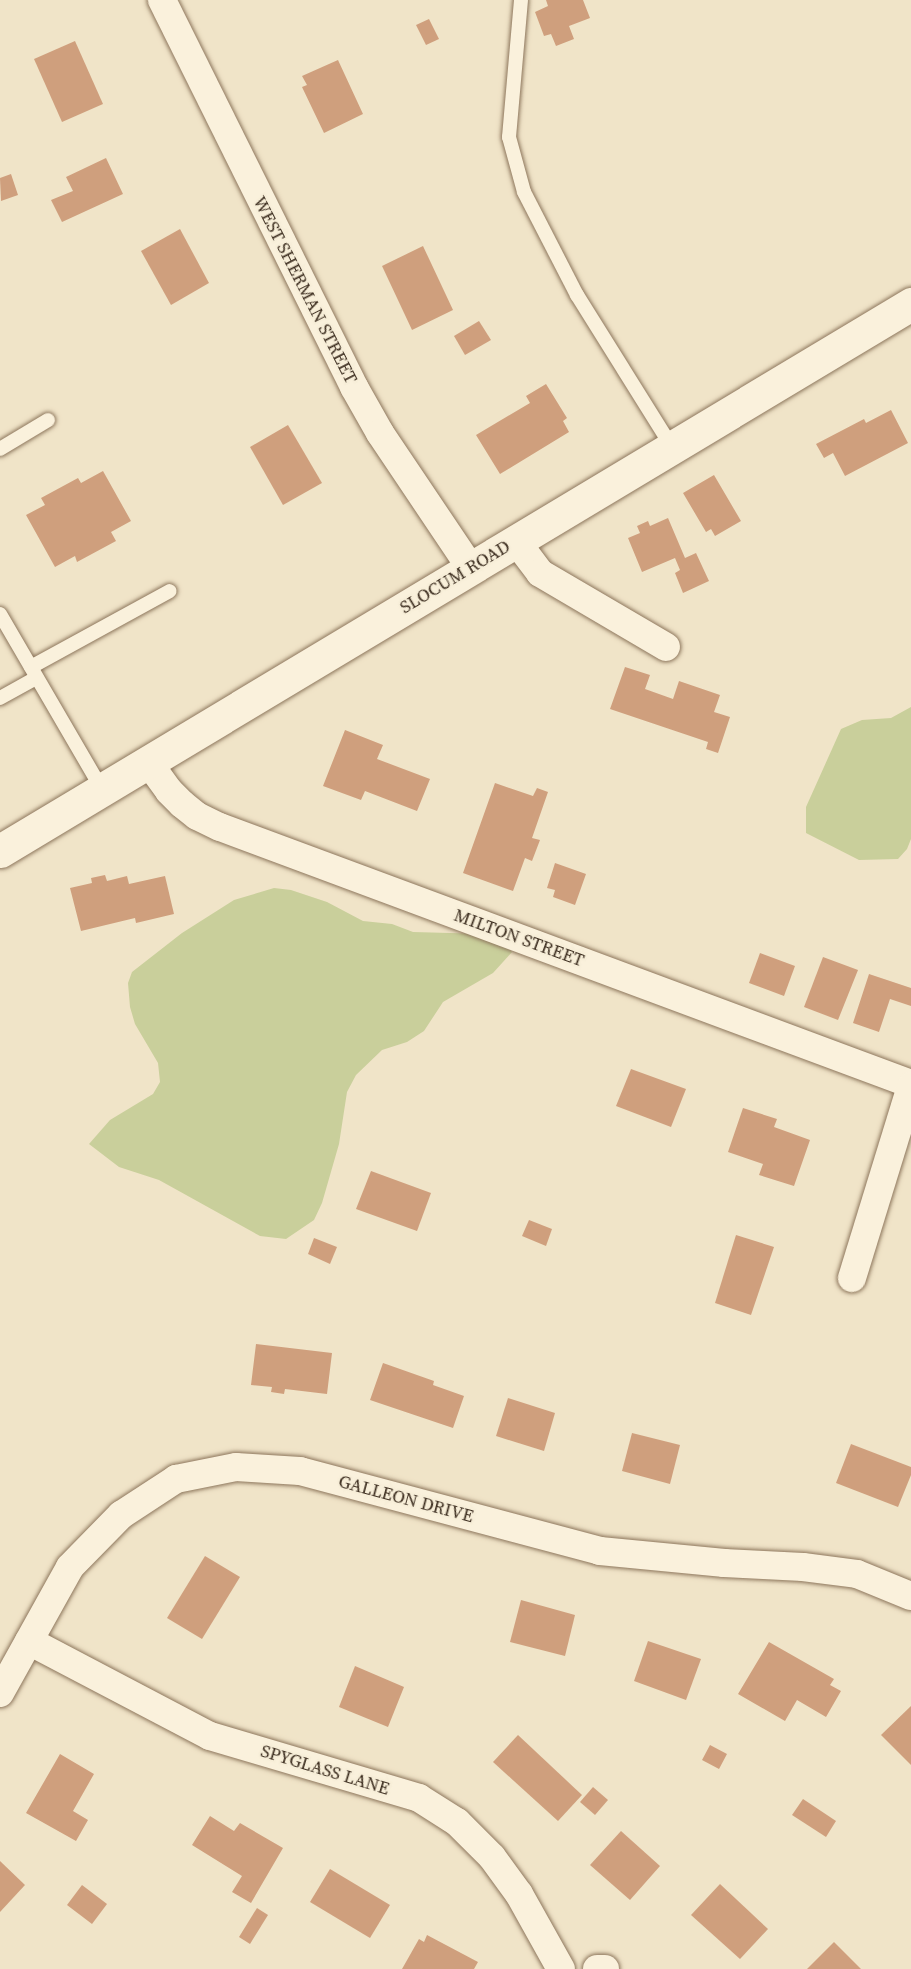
<!DOCTYPE html>
<style>
body{margin:0}
#map{position:relative;width:911px;height:1969px;overflow:hidden;background:#f0e4c8;font-family:"Source Serif 4",serif}
div>[style]{position:absolute}
[style*='--x']{left:calc(var(--x)*1px);top:calc(var(--y)*1px);width:calc(var(--w)*1px);rotate:calc(var(--a)*1deg)}
.green>*{inset:0;background:#c9cf9b}
.building>*{inset:0;background:#cf9f7d}
.roads{filter:drop-shadow(0 0 2px #8d765c) drop-shadow(0 0 2px #8d765c)}
.lane>*{height:14px;margin:-7px;padding:0 7px;transform-origin:7px;border-radius:7px;background:#faf1dc}
.street>*{height:28px;margin:-14px;padding:0 14px;transform-origin:14px;border-radius:14px;background:#faf1dc}
.secondary>*{height:33px;margin:-16.5px;padding:0 16.5px;transform-origin:16.5px;border-radius:16.5px;background:#faf1dc}
span{translate:-50% -50%;white-space:nowrap;text-align:center;line-height:1.15;-webkit-text-stroke:4.5px #f7eed8;paint-order:stroke}
.street-label{font-size:18px;color:#3d2e20}
</style>
<div id="map">
<div class="green">
<div style="clip-path:polygon(911px 707px,911px 839px,907px 849px,898px 859px,859px 860px,806px 833px,806px 807px,841px 729px,862px 720px,891px 718px)"></div>
<div style="clip-path:polygon(274px 888px,291px 890px,327px 902px,363px 921px,392px 924px,413px 932px,487px 934px,503px 941px,512px 952px,493px 973px,443px 1002px,424px 1031px,407px 1042px,382px 1050px,356px 1075px,347px 1092px,339px 1144px,322px 1203px,314px 1220px,286px 1239px,260px 1236px,159px 1180px,119px 1167px,89px 1144px,110px 1120px,153px 1094px,160px 1082px,158px 1063px,135px 1024px,130px 1007px,128px 983px,132px 972px,182px 933px,234px 900px)"></div>
</div>
<div class="building">
<div style="clip-path:polygon(546px 0,583px 0,590px 18px,569px 26px,574px 39px,556px 46px,551px 34px,544px 36px,535px 12px,548px 6px)"></div>
<div style="clip-path:polygon(429px 19px,439px 39px,426px 45px,416px 25px)"></div>
<div style="clip-path:polygon(75px 41px,103px 104px,62px 122px,34px 59px)"></div>
<div style="clip-path:polygon(338px 60px,363px 114px,324px 133px,302px 87px,307px 85px,302px 76px)"></div>
<div style="clip-path:polygon(106px 158px,123px 194px,62px 222px,51px 200px,73px 191px,66px 177px)"></div>
<div style="clip-path:polygon(11px 174px,18px 195px,1px 201px,0 178px)"></div>
<div style="clip-path:polygon(180px 229px,209px 283px,171px 305px,141px 251px)"></div>
<div style="clip-path:polygon(423px 246px,453px 310px,412px 330px,382px 266px)"></div>
<div style="clip-path:polygon(479px 321px,491px 340px,465px 355px,454px 336px)"></div>
<div style="clip-path:polygon(546px 384px,567px 418px,563px 421px,569px 432px,500px 474px,476px 435px,530px 403px,526px 396px)"></div>
<div style="clip-path:polygon(891px 410px,908px 443px,845px 476px,833px 453px,824px 458px,816px 444px,864px 419px,866px 423px)"></div>
<div style="clip-path:polygon(288px 425px,322px 483px,283px 505px,250px 447px)"></div>
<div style="clip-path:polygon(103px 471px,131px 521px,111px 532px,116px 541px,77px 562px,75px 556px,55px 567px,26px 515px,45px 505px,41px 498px,78px 478px,81px 483px)"></div>
<div style="clip-path:polygon(714px 475px,741px 521px,715px 536px,711px 529px,706px 532px,683px 493px)"></div>
<div style="clip-path:polygon(668px 518px,685px 558px,696px 553px,709px 581px,683px 593px,675px 573px,680px 570px,675px 558px,642px 572px,628px 538px,640px 533px,637px 526px,648px 521px,650px 526px)"></div>
<div style="clip-path:polygon(625px 667px,650px 675px,645px 689px,673px 699px,679px 681px,720px 695px,714px 712px,730px 717px,718px 753px,706px 749px,708px 742px,610px 709px)"></div>
<div style="clip-path:polygon(345px 730px,383px 745px,377px 759px,430px 779px,417px 811px,365px 791px,361px 800px,323px 786px)"></div>
<div style="clip-path:polygon(495px 783px,533px 796px,537px 788px,548px 792px,532px 838px,540px 840px,532px 861px,525px 858px,513px 891px,463px 873px)"></div>
<div style="clip-path:polygon(555px 863px,586px 874px,575px 905px,553px 897px,555px 890px,547px 888px)"></div>
<div style="clip-path:polygon(105px 875px,107px 881px,127px 876px,129px 884px,165px 876px,174px 914px,136px 923px,135px 918px,81px 931px,70px 888px,92px 883px,91px 878px)"></div>
<div style="clip-path:polygon(760px 953px,795px 966px,784px 996px,749px 983px)"></div>
<div style="clip-path:polygon(823px 957px,858px 970px,838px 1020px,804px 1007px)"></div>
<div style="clip-path:polygon(869px 974px,911px 988px,911px 1006px,890px 999px,879px 1032px,853px 1023px)"></div>
<div style="clip-path:polygon(631px 1069px,686px 1089px,671px 1127px,616px 1106px)"></div>
<div style="clip-path:polygon(743px 1108px,777px 1119px,774px 1127px,810px 1140px,794px 1186px,759px 1175px,763px 1164px,728px 1152px)"></div>
<div style="clip-path:polygon(371px 1171px,431px 1193px,417px 1231px,356px 1209px)"></div>
<div style="clip-path:polygon(529px 1220px,552px 1229px,546px 1246px,522px 1236px)"></div>
<div style="clip-path:polygon(736px 1235px,774px 1247px,751px 1315px,715px 1303px)"></div>
<div style="clip-path:polygon(314px 1238px,337px 1247px,330px 1264px,308px 1254px)"></div>
<div style="clip-path:polygon(256px 1344px,332px 1353px,327px 1394px,285px 1389px,284px 1394px,271px 1392px,272px 1387px,251px 1385px)"></div>
<div style="clip-path:polygon(383px 1363px,434px 1381px,433px 1385px,464px 1396px,453px 1428px,370px 1400px)"></div>
<div style="clip-path:polygon(508px 1398px,555px 1413px,544px 1451px,496px 1436px)"></div>
<div style="clip-path:polygon(632px 1433px,680px 1445px,670px 1484px,622px 1471px)"></div>
<div style="clip-path:polygon(851px 1444px,911px 1467px,911px 1475px,898px 1507px,836px 1483px)"></div>
<div style="clip-path:polygon(205px 1556px,240px 1577px,202px 1639px,167px 1618px)"></div>
<div style="clip-path:polygon(521px 1600px,575px 1615px,565px 1656px,510px 1642px)"></div>
<div style="clip-path:polygon(648px 1641px,701px 1659px,686px 1700px,634px 1681px)"></div>
<div style="clip-path:polygon(769px 1642px,834px 1679px,830px 1685px,841px 1691px,826px 1717px,797px 1700px,785px 1721px,738px 1694px)"></div>
<div style="clip-path:polygon(355px 1666px,404px 1687px,388px 1727px,339px 1707px)"></div>
<div style="clip-path:polygon(911px 1706px,911px 1765px,881px 1735px)"></div>
<div style="clip-path:polygon(518px 1735px,582px 1795px,558px 1821px,493px 1762px)"></div>
<div style="clip-path:polygon(710px 1745px,727px 1754px,719px 1769px,702px 1760px)"></div>
<div style="clip-path:polygon(60px 1754px,94px 1774px,73px 1811px,88px 1820px,76px 1841px,26px 1813px)"></div>
<div style="clip-path:polygon(593px 1787px,608px 1800px,595px 1815px,580px 1802px)"></div>
<div style="clip-path:polygon(803px 1799px,836px 1821px,826px 1837px,792px 1815px)"></div>
<div style="clip-path:polygon(210px 1816px,234px 1831px,240px 1823px,283px 1848px,251px 1903px,232px 1892px,242px 1876px,192px 1845px)"></div>
<div style="clip-path:polygon(621px 1831px,660px 1866px,630px 1900px,590px 1865px)"></div>
<div style="clip-path:polygon(0 1861px,25px 1885px,0 1912px)"></div>
<div style="clip-path:polygon(330px 1869px,390px 1905px,370px 1938px,310px 1902px)"></div>
<div style="clip-path:polygon(720px 1884px,768px 1929px,740px 1959px,691px 1915px)"></div>
<div style="clip-path:polygon(82px 1885px,107px 1904px,92px 1924px,67px 1905px)"></div>
<div style="clip-path:polygon(257px 1908px,268px 1915px,250px 1944px,239px 1937px)"></div>
<div style="clip-path:polygon(427px 1935px,478px 1962px,474px 1969px,402px 1969px,419px 1939px,424px 1942px)"></div>
<div style="clip-path:polygon(834px 1942px,861px 1969px,807px 1969px)"></div>
</div>
<div class="roads">
<div class="lane">
<div style="--x:521;--y:0;--w:138;--a:95"></div>
<div style="--x:509;--y:137;--w:57;--a:74.7"></div>
<div style="--x:524;--y:192;--w:116;--a:62.8"></div>
<div style="--x:577;--y:295;--w:179;--a:58"></div>
<div style="--x:0;--y:449;--w:56;--a:-31.1"></div>
<div style="--x:0;--y:614;--w:203;--a:59.8"></div>
<div style="--x:31;--y:667;--w:158;--a:-28.7"></div>
<div style="--x:0;--y:698;--w:41;--a:-29.1"></div>
</div>
<div class="street">
<div style="--x:162;--y:0;--w:432;--a:63.6"></div>
<div style="--x:354;--y:387;--w:53;--a:60.5"></div>
<div style="--x:380;--y:433;--w:161;--a:56.1"></div>
<div style="--x:516;--y:541;--w:40;--a:53"></div>
<div style="--x:540;--y:573;--w:146;--a:30.4"></div>
<div style="--x:148;--y:762;--w:36;--a:54"></div>
<div style="--x:169;--y:791;--w:18;--a:45"></div>
<div style="--x:182;--y:804;--w:19;--a:39"></div>
<div style="--x:197;--y:816;--w:25;--a:26"></div>
<div style="--x:220;--y:827;--w:737;--a:20.4"></div>
<div style="--x:852;--y:1278;--w:201;--a:-72.9"></div>
<div style="--x:29;--y:1641;--w:204;--a:27.7"></div>
<div style="--x:210;--y:1736;--w:218;--a:16.5"></div>
<div style="--x:419;--y:1798;--w:45;--a:32.3"></div>
<div style="--x:457;--y:1822;--w:49;--a:45"></div>
<div style="--x:492;--y:1857;--w:46;--a:53.9"></div>
<div style="--x:519;--y:1894;--w:86;--a:60.8"></div>
<div style="--x:0;--y:1693;--w:144;--a:-60.9"></div>
<div style="--x:70;--y:1567;--w:73;--a:-45.6"></div>
<div style="--x:121;--y:1515;--w:66;--a:-33.2"></div>
<div style="--x:176;--y:1479;--w:61;--a:-11.3"></div>
<div style="--x:236;--y:1467;--w:64;--a:3.6"></div>
<div style="--x:300;--y:1471;--w:310;--a:14.9"></div>
<div style="--x:600;--y:1551;--w:125;--a:5.5"></div>
<div style="--x:724;--y:1563;--w:79;--a:2.9"></div>
<div style="--x:803;--y:1567;--w:54;--a:7.4"></div>
<div style="--x:857;--y:1574;--w:58;--a:22.2"></div>
<div style="--x:597;--y:1969;--w:8;--a:0"></div>
</div>
<div class="secondary">
<div style="--x:0;--y:851;--w:1063;--a:-30.98"></div>
</div>
</div>
<div class="street-label">
<span style="left:305px;top:290px;rotate:63deg">WEST SHERMAN STREET</span>
<span style="left:455px;top:577px;rotate:-31deg">SLOCUM ROAD</span>
<span style="left:519px;top:938px;rotate:20deg">MILTON STREET</span>
<span style="left:406px;top:1499px;rotate:15deg">GALLEON DRIVE</span>
<span style="left:325px;top:1770px;rotate:17deg">SPYGLASS LANE</span>
</div>
</div>
